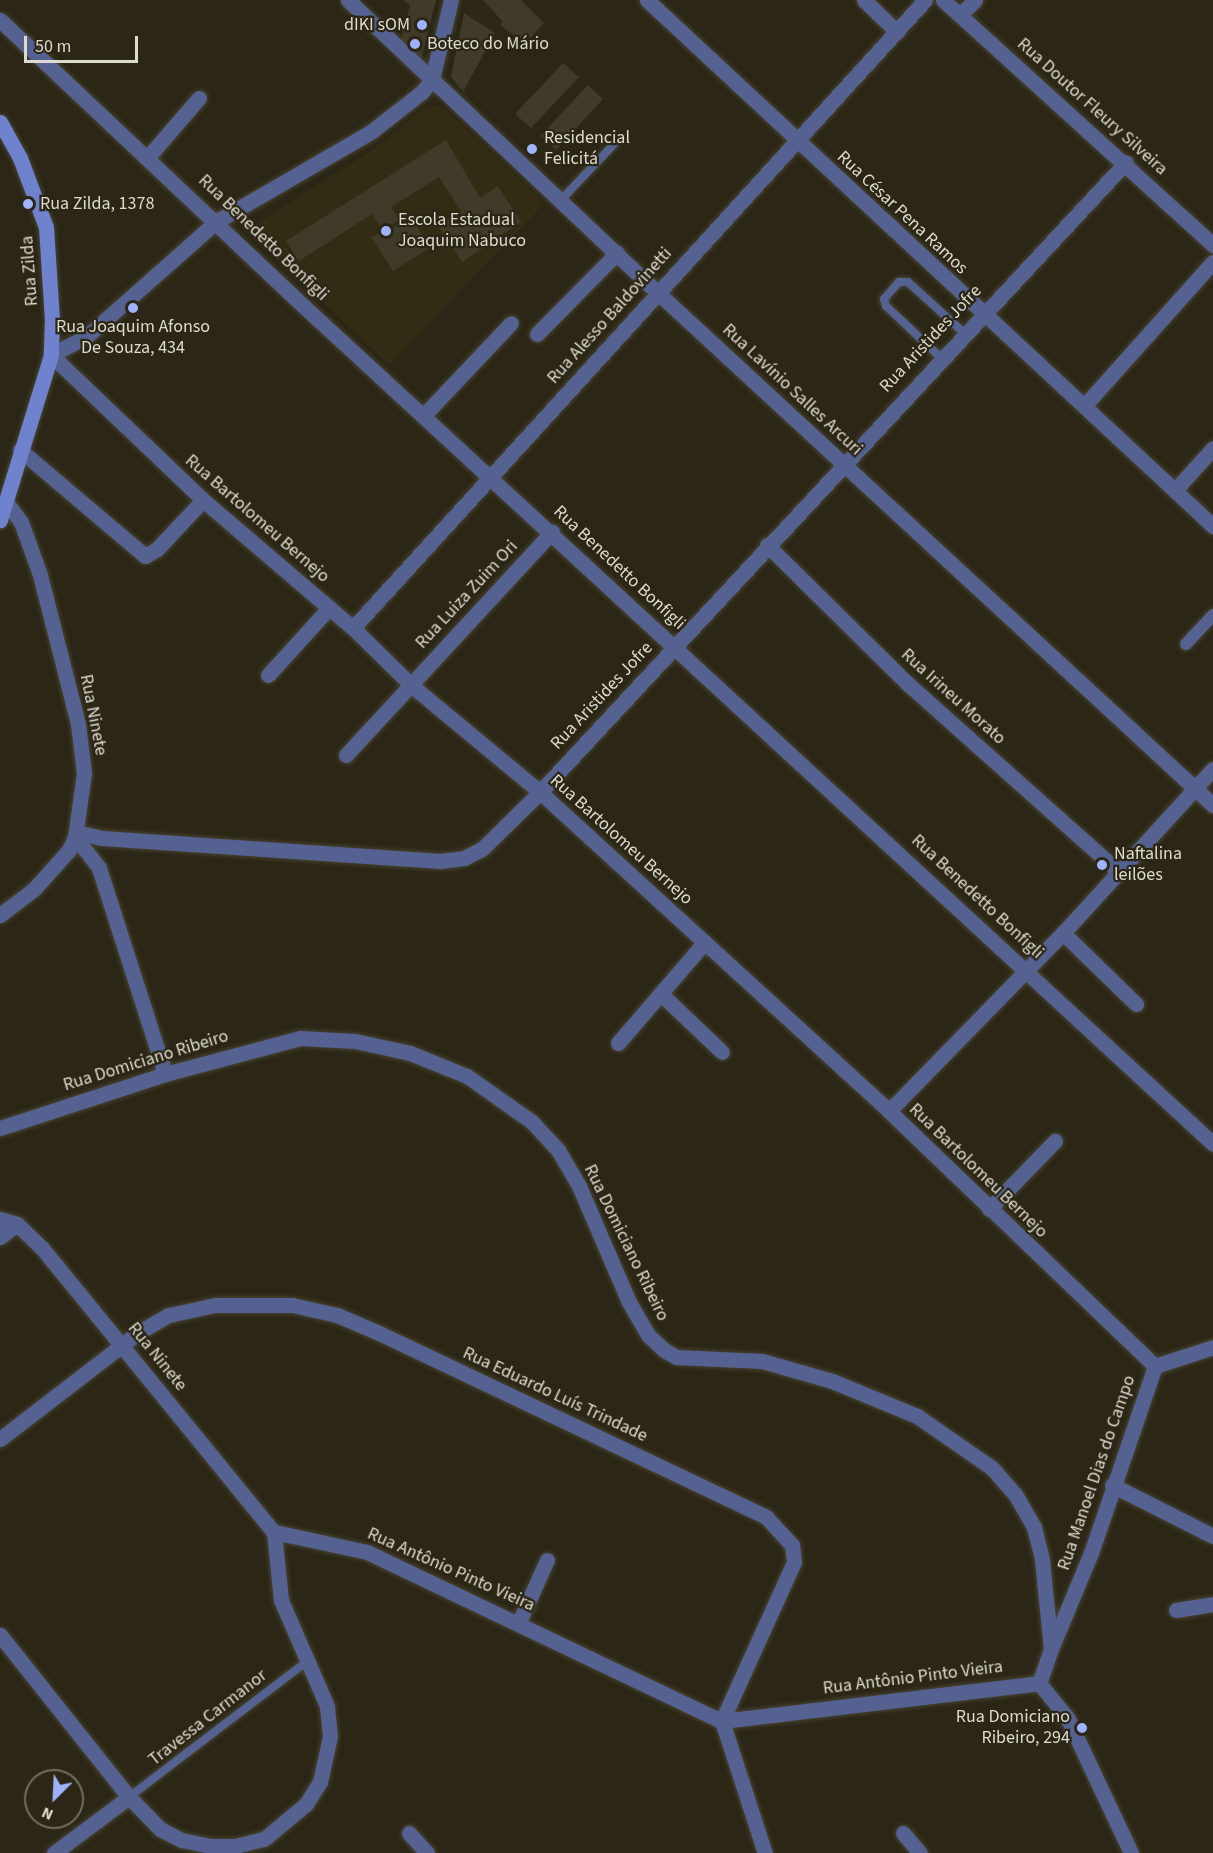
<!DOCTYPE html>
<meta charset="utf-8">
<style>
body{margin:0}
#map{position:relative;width:1213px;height:1853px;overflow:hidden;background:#2b2615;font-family:"Source Sans 3",sans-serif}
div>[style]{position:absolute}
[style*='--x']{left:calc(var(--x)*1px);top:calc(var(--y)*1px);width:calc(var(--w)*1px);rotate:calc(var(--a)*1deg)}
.built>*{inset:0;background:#332c14}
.building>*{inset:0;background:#403b29}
.roads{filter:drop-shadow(0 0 2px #474333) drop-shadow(0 0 2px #474333)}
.service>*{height:8px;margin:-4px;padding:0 4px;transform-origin:4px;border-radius:4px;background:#556191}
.pedestrian>*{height:12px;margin:-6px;padding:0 6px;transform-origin:6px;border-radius:6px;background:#556191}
.minor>*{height:15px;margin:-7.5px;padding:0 7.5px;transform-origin:7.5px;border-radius:7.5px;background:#556191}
.tertiary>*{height:15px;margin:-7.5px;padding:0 7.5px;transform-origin:7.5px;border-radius:7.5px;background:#556191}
.secondary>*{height:15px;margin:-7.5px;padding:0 7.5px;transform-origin:7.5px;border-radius:7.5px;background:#6f82ce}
.dots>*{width:16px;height:16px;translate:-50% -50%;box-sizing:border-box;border:3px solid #2b2615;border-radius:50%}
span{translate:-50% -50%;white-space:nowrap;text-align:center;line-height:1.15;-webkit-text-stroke:4.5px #2b2615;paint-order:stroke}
.poi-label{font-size:18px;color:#dddacf}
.right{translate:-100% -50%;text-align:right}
.left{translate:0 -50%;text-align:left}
.street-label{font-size:18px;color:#dddacf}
.north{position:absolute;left:24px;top:1769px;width:60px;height:60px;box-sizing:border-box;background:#2b2615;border:2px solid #726e5f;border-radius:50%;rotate:204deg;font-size:16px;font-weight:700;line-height:24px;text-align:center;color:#dddacf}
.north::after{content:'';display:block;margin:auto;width:21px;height:27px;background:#9fb3fd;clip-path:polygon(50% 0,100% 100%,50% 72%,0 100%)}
.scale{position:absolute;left:24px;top:36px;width:114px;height:27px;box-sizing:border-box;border:3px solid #dddacf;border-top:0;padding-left:8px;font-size:18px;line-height:21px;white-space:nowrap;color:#dddacf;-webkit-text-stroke:4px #2b2615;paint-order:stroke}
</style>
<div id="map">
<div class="built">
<div style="clip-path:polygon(427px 105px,442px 106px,545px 203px,389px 365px,253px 238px,255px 225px,372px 150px)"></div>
</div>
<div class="building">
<div style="clip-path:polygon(403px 0,436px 0,421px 60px,400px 43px,410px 5px)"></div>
<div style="clip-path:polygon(483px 0,521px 0,544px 23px,525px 44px,500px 25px,503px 22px)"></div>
<div style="clip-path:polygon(464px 13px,495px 33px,463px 92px,451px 77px)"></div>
<div style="clip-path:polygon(563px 63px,579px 77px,531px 128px,515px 114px)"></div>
<div style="clip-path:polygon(588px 85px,603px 99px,556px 150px,540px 136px)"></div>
<div style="clip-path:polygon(446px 140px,480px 198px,498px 186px,521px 222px,462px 262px,438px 226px,461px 211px,439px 177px,391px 207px,399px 220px,382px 230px,372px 214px,299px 261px,286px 241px)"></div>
<div style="clip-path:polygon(412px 219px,431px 247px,393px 271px,371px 237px)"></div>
</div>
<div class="roads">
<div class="service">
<div style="--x:560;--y:201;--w:80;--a:-46.5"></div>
<div style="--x:940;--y:357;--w:74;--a:-136.6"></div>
<div style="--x:886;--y:306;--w:7;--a:-106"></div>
<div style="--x:884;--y:299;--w:23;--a:-49"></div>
<div style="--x:899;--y:282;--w:9;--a:0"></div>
<div style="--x:908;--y:282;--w:74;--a:42.3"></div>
<div style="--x:129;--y:1797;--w:223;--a:-37.3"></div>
</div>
<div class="pedestrian">
<div style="--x:1186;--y:644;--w:40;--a:-47"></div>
</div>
<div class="minor">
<div style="--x:348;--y:0;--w:425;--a:43.4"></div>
<div style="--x:657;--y:292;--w:757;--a:42.7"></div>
<div style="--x:647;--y:0;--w:773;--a:42.9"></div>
<div style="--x:864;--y:0;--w:46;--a:44.1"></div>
<div style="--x:943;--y:0;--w:365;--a:42.2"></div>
<div style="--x:961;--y:14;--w:20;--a:-45"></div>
<div style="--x:0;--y:20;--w:410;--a:43.3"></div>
<div style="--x:298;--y:301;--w:1244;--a:42.65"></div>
<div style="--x:148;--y:157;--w:78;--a:-49.2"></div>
<div style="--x:537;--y:334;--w:114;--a:-45.4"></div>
<div style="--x:51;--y:355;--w:210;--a:43.6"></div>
<div style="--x:203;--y:500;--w:197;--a:40.5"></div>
<div style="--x:353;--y:628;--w:81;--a:44.5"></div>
<div style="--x:411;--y:685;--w:168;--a:39.7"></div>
<div style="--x:540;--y:792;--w:473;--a:42.4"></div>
<div style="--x:889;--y:1111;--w:368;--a:43.8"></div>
<div style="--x:1085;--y:405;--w:192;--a:-48.2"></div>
<div style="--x:425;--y:414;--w:125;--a:-46.6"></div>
<div style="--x:20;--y:450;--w:164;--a:40.3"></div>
<div style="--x:145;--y:556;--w:14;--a:-30"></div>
<div style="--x:157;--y:549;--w:67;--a:-46.8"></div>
<div style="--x:1176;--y:489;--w:55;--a:-47.9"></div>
<div style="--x:767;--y:545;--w:198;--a:44.6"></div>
<div style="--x:908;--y:684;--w:281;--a:41.7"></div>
<div style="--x:353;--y:628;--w:849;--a:-47.67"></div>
<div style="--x:268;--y:675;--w:91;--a:-47.7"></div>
<div style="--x:346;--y:755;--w:304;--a:-47.3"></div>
<div style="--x:76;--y:832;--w:27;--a:13"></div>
<div style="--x:102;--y:838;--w:339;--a:3.9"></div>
<div style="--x:440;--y:861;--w:24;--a:-7"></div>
<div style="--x:464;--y:858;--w:20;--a:-27"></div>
<div style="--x:482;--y:849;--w:81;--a:-44.5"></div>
<div style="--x:540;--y:792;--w:860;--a:-47.07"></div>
<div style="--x:75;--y:837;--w:39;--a:52"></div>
<div style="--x:99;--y:868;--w:216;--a:72.2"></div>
<div style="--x:0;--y:915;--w:43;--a:-37.4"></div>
<div style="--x:34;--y:889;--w:52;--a:-48.1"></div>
<div style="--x:69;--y:850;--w:14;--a:-65"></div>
<div style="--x:75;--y:837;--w:65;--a:-82"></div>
<div style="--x:84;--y:773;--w:49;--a:-97"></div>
<div style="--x:78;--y:724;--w:154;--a:-104.3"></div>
<div style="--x:40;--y:575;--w:56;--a:-109.7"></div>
<div style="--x:21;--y:522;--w:25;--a:-127"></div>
<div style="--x:1063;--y:933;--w:102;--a:44.2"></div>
<div style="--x:661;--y:994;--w:84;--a:43.6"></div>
<div style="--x:618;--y:1043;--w:133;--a:-49.3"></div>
<div style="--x:889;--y:1111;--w:249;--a:-45.7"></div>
<div style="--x:1063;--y:933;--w:222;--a:-47.6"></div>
<div style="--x:0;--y:1128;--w:174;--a:-18.1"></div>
<div style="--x:165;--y:1074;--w:140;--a:-14.9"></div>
<div style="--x:300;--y:1038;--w:55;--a:3.1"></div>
<div style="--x:355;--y:1041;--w:56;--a:12.3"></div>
<div style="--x:410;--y:1053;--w:61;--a:22"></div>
<div style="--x:467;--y:1076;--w:80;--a:35.3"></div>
<div style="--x:532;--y:1122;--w:38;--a:47"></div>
<div style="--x:558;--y:1150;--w:42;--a:59.7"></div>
<div style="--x:579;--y:1186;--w:126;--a:66.7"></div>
<div style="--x:629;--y:1302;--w:38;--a:60"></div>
<div style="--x:648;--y:1335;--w:22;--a:43"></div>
<div style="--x:664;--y:1350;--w:14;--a:30"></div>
<div style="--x:676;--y:1357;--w:86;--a:2.7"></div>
<div style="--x:762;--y:1361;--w:73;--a:15.9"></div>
<div style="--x:832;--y:1381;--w:92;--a:22.4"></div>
<div style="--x:917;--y:1416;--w:91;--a:34.7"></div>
<div style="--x:992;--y:1468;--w:35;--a:49"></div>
<div style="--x:1015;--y:1494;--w:38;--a:60"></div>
<div style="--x:1034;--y:1527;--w:34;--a:76"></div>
<div style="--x:1042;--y:1560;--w:89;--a:84.2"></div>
<div style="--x:1051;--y:1649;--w:36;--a:109"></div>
<div style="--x:989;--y:1209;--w:95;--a:-45.9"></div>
<div style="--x:0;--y:1219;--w:18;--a:16"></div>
<div style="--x:17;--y:1224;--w:35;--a:44"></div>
<div style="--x:42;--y:1248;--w:367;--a:50.8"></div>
<div style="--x:0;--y:1237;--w:21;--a:-37"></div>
<div style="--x:0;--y:1439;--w:175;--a:-37.6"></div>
<div style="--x:139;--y:1332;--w:34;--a:-30"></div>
<div style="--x:169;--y:1315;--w:47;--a:-12.3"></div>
<div style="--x:215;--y:1305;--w:77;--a:0"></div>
<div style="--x:292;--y:1305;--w:46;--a:12.5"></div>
<div style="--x:337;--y:1315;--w:46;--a:23.2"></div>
<div style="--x:379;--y:1333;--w:429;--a:25.4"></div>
<div style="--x:766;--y:1517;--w:38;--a:47"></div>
<div style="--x:792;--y:1545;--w:17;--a:83"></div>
<div style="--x:794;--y:1562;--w:175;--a:114.4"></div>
<div style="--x:722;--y:1721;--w:139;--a:72"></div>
<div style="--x:1112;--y:1485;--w:113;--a:26.8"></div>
<div style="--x:274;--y:1532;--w:95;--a:12.1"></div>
<div style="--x:367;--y:1552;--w:393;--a:25.5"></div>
<div style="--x:722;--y:1721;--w:319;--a:-6.8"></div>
<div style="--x:1176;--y:1610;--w:37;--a:-9"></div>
<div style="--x:519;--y:1622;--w:68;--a:-65.7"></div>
<div style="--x:0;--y:1635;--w:207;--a:51.5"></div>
<div style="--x:129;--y:1797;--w:45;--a:45.9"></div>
<div style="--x:160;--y:1829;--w:25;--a:27"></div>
<div style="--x:182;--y:1840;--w:29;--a:12"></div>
<div style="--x:210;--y:1846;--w:25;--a:0"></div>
<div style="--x:235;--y:1846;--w:30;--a:-14"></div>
<div style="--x:264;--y:1839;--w:55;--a:-39.8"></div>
<div style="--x:306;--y:1804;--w:26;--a:-58"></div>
<div style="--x:320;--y:1782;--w:47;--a:-77.7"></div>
<div style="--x:330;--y:1736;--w:30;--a:-96"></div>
<div style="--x:327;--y:1706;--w:116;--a:-113.5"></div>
<div style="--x:281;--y:1600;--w:68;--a:-95.9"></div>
<div style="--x:1051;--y:1649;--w:104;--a:-67.4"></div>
<div style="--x:1091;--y:1553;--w:198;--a:-71.1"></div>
<div style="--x:1155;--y:1366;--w:61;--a:-18.1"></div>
<div style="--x:1039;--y:1683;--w:46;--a:51.1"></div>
<div style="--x:1068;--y:1719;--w:148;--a:64.8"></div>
<div style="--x:409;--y:1833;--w:27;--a:48"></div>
<div style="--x:903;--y:1833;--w:26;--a:50"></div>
<div style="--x:54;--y:1853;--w:94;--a:-36.7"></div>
</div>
<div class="tertiary">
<div style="--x:51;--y:355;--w:41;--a:-27.8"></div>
<div style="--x:87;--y:336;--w:174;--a:-41.5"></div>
<div style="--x:217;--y:221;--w:179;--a:-30.1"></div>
<div style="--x:372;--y:131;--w:63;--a:-38"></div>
<div style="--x:422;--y:92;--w:16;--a:-52"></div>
<div style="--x:432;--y:79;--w:81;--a:-76.5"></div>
</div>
<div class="secondary">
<div style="--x:0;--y:122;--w:41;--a:60.9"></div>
<div style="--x:20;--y:158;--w:74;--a:69.4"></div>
<div style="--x:46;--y:227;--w:92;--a:86.3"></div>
<div style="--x:52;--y:319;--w:36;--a:92"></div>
<div style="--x:51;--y:355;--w:173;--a:107.2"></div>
</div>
</div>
<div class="dots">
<div style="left:422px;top:25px;background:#9fb3fd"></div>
<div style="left:415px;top:44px;background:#9fb3fd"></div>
<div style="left:532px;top:149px;background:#9fb3fd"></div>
<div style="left:28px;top:204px;background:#9fb3fd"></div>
<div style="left:386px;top:231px;background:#9fb3fd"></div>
<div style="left:133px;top:308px;background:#9fb3fd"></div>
<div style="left:1102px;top:865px;background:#9fb3fd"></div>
<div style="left:1082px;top:1728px;background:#9fb3fd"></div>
</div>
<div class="poi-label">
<span class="right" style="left:410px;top:25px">dIKI sOM</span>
<span class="left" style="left:427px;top:44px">Boteco do Mário</span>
<span class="left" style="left:544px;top:149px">Residencial<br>Felicitá</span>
<span class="left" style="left:40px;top:204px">Rua Zilda, 1378</span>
<span class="left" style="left:398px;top:231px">Escola Estadual<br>Joaquim Nabuco</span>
<span style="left:133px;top:338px">Rua Joaquim Afonso<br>De Souza, 434</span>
<span class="left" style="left:1114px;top:865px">Naftalina<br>leilões</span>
<span class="right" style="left:1070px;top:1728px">Rua Domiciano<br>Ribeiro, 294</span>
</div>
<div class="street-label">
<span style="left:1092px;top:107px;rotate:42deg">Rua Doutor Fleury Silveira</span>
<span style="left:902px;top:213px;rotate:43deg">Rua César Pena Ramos</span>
<span style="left:263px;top:238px;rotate:44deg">Rua Benedetto Bonfigli</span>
<span style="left:30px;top:271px;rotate:-94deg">Rua Zilda</span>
<span style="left:610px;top:316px;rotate:-48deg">Rua Alesso Baldovinetti</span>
<span style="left:931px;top:339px;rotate:-47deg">Rua Aristides Jofre</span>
<span style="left:792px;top:390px;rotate:43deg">Rua Lavínio Salles Arcuri</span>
<span style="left:257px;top:519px;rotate:41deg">Rua Bartolomeu Bernejo</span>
<span style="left:619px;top:568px;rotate:43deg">Rua Benedetto Bonfigli</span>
<span style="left:467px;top:595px;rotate:-47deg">Rua Luiza Zuim Ori</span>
<span style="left:602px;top:696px;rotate:-47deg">Rua Aristides Jofre</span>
<span style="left:953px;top:697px;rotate:42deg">Rua Irineu Morato</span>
<span style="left:93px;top:715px;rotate:79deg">Rua Ninete</span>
<span style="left:621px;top:840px;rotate:42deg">Rua Bartolomeu Bernejo</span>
<span style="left:977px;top:897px;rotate:43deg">Rua Benedetto Bonfigli</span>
<span style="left:146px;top:1061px;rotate:-17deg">Rua Domiciano Ribeiro</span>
<span style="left:978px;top:1171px;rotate:44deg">Rua Bartolomeu Bernejo</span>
<span style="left:626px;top:1243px;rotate:64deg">Rua Domiciano Ribeiro</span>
<span style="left:157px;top:1357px;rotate:51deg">Rua Ninete</span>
<span style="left:555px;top:1395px;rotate:25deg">Rua Eduardo Luís Trindade</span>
<span style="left:1097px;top:1473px;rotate:-71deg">Rua Manoel Dias do Campo</span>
<span style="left:451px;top:1570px;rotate:24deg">Rua Antônio Pinto Vieira</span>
<span style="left:913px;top:1678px;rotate:-7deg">Rua Antônio Pinto Vieira</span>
<span style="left:208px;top:1718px;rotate:-38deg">Travessa Carmanor</span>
</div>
<div class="north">N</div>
<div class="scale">50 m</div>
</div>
